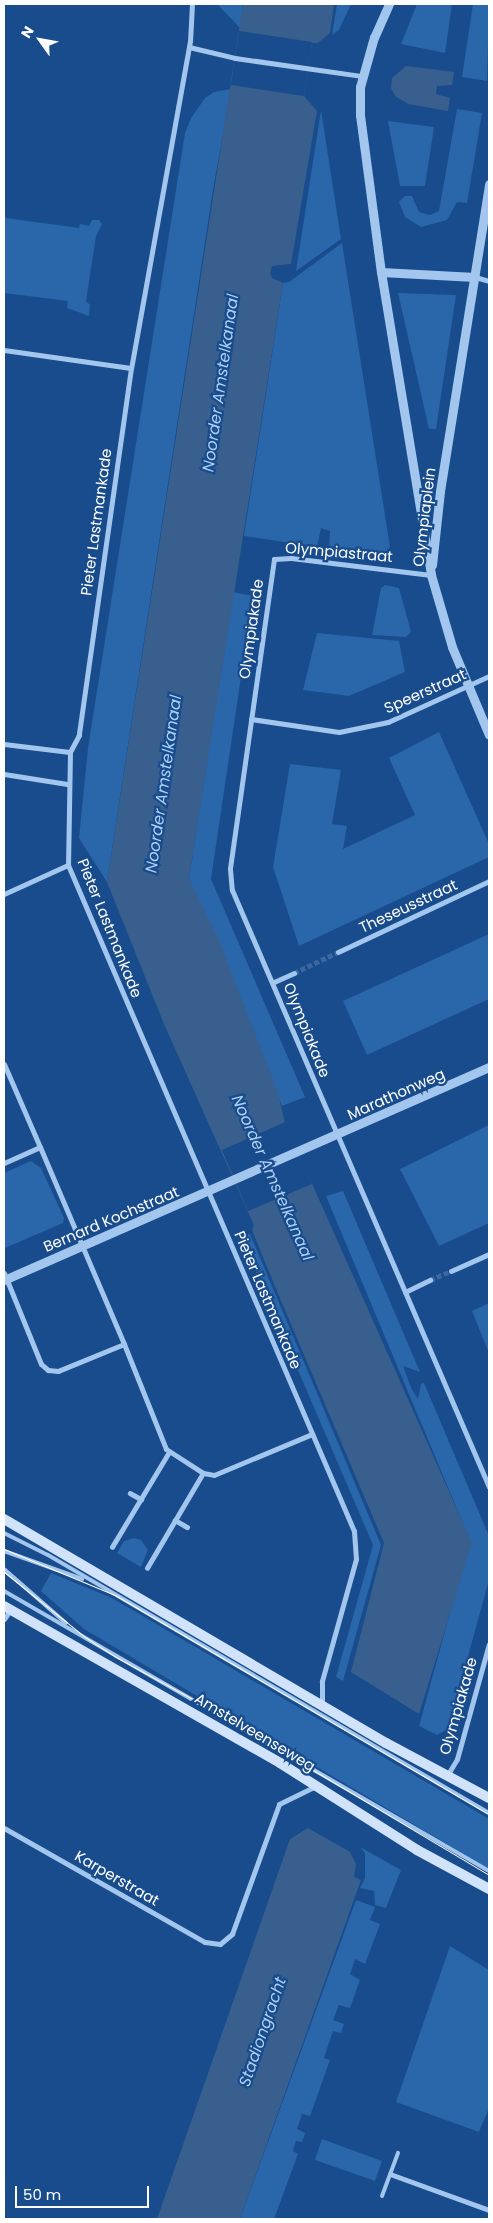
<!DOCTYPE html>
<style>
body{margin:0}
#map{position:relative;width:493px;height:2223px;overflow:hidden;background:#184c8c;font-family:Poppins,sans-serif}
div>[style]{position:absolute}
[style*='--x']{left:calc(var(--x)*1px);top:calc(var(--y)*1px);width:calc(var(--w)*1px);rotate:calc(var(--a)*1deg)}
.green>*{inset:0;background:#2a66aa}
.water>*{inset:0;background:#385f8e}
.pier>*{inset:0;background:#184c8c}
.minor-tunnel>*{height:5px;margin-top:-2.5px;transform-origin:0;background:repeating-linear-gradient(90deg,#3b679d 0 5px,transparent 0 7.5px)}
.service>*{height:4px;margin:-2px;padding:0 2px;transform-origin:2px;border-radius:2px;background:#a2c6ee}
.pedestrian>*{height:4.5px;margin:-2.25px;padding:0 2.25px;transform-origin:2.25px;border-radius:2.25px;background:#a2c6ee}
.minor>*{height:5px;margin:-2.5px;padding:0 2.5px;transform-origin:2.5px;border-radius:2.5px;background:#a2c6ee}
.tertiary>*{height:9px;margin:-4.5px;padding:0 4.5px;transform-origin:4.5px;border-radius:4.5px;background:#a2c6ee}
.secondary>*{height:10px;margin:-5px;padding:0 5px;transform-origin:5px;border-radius:5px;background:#d0e3fa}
.tram>*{height:1px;margin:-0.5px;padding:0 0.5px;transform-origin:0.5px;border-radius:0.5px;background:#fff}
span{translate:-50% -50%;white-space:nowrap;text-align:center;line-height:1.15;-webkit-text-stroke:4.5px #184c8c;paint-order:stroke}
.street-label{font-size:15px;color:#fff}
.water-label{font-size:16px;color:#aed0f6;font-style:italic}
.frame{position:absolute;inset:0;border:5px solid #fff;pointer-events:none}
.north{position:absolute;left:15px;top:15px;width:50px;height:50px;-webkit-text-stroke:4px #184c8c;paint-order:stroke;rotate:302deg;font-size:14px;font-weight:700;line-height:20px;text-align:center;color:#fff}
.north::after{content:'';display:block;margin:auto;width:18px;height:22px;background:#fff;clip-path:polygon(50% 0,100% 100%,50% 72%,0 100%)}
.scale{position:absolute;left:15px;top:2186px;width:134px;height:22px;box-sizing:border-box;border:2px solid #fff;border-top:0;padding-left:6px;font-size:15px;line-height:18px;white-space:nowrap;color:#fff;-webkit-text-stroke:4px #184c8c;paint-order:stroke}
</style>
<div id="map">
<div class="green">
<div style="clip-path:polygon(217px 4px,243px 4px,240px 28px)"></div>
<div style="clip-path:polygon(337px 4px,351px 4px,339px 30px,332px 35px)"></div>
<div style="clip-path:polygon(417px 4px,452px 4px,445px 53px,401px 44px)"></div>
<div style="clip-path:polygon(473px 4px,489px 4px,487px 81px,462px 77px)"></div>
<div style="clip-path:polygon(231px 89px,213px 190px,107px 882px,79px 838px,88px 748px,185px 133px,191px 118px,205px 98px,214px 92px)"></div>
<div style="clip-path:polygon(457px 109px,482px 113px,467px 203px,457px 202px,447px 220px,421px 227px,405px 217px,399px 202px,405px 196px,412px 196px,419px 212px,430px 215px,439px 211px)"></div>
<div style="clip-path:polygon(321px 110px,341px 239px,296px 271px)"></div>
<div style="clip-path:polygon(388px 121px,434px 127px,425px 186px,400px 186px)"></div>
<div style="clip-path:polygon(4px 214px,6px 218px,79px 228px,80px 224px,89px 226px,92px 220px,99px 220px,102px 224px,96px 236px,86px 301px,90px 305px,89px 316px,67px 308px,68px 301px,4px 293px)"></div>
<div style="clip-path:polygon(342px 243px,390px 547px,382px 556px,329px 549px,330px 531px,321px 528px,317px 547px,244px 536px,283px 283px,289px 282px)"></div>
<div style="clip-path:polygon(398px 293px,456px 295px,436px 429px,429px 429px)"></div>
<div style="clip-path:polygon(385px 585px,399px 588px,411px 632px,406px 637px,372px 635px,381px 588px)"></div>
<div style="clip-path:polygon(233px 592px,253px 596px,211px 879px,305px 1097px,282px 1106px,189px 879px)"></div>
<div style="clip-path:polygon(317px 633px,399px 641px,405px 672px,349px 696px,303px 690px)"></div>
<div style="clip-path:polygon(439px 732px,489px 844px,489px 857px,299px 946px,273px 867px,290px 764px,341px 770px,332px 824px,347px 826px,343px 849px,415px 815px,389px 758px)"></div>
<div style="clip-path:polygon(489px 934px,489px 999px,367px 1055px,343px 1001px)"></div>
<div style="clip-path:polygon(489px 1125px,489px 1223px,439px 1246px,400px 1169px)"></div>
<div style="clip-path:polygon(31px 1161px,41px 1168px,64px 1218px,63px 1223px,5px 1248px,4px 1173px)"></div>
<div style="clip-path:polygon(343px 1191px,420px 1372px,403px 1366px,412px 1390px,418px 1399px,421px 1384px,424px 1383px,489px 1536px,489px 1580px,448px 1729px,437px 1735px,419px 1726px,470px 1540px,326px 1196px)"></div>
<div style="clip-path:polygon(247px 1234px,250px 1234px,381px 1545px,343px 1681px,336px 1677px,373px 1545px,243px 1242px)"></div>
<div style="clip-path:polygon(489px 1303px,489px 1353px,472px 1311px)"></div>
<div style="clip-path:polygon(134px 1538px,141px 1540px,148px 1550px,141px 1567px,117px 1553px,124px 1541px)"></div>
<div style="clip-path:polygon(51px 1573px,112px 1598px,489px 1819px,489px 1869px,84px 1629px,41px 1591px)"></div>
<div style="clip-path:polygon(360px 1847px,401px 1870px,386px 1908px,375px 1905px,374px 1891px,360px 1888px,365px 1878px,365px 1853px)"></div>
<div style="clip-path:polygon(356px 1900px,375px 1907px,370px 1920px,380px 1924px,365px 1964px,355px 1959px,350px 1974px,360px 1980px,350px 2008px,339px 2005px,333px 2020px,344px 2024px,341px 2033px,333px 2031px,324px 2058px,330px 2060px,310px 2116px,302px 2114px,297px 2129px,305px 2133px,302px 2142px,296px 2141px,293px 2151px,298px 2154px,274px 2219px,240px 2219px)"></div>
<div style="clip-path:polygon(450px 1946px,489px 1970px,489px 2108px,479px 2132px,396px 2102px)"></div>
<div style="clip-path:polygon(322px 2139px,382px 2161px,375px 2181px,315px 2160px)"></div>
</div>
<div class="water">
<div style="clip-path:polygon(243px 4px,334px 4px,330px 33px,318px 43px,312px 43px,304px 96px,317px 111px,291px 264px,272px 266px,270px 273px,272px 278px,283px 283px,189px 879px,218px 938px,278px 1093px,285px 1123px,472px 1543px,419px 1714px,351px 1672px,384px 1543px,279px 1296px,252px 1230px,254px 1225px,164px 1024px,107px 882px)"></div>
<div style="clip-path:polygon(406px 66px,454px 72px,452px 85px,437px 86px,436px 94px,450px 98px,448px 111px,408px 104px,395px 96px,391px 88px,392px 78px)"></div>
<div style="clip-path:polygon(308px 1828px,350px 1852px,356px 1864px,354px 1877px,361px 1880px,240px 2219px,157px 2219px,290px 1839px)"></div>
</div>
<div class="pier">
<div style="clip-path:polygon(239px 31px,312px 42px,304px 96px,231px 85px)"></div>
<div style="clip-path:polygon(285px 1122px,312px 1184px,248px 1211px,222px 1150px)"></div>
</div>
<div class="minor-tunnel">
<div style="--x:294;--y:973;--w:49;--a:-25.5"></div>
<div style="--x:430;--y:1280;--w:23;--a:-23"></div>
</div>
<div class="service">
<div style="--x:4;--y:1533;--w:49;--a:26.6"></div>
<div style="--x:48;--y:1555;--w:511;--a:30.33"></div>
<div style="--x:4;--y:1551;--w:83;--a:19.7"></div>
<div style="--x:4;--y:1569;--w:82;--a:41.1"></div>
<div style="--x:4;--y:1591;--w:560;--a:30"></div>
<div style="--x:382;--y:2196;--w:46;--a:-69.6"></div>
</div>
<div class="pedestrian">
<div style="--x:130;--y:1493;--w:13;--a:29"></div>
<div style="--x:175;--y:1520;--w:14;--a:30"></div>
<div style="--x:112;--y:1547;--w:111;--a:-59"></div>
<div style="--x:147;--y:1568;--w:110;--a:-59.5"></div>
</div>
<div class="minor">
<div style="--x:192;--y:4;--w:37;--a:93"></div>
<div style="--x:190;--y:41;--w:332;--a:100.2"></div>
<div style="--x:131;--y:368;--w:371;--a:98.1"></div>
<div style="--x:79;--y:735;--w:19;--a:118"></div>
<div style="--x:70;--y:752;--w:113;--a:91"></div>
<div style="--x:68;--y:865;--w:725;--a:66.76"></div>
<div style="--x:354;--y:1531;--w:28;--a:86"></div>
<div style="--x:356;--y:1559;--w:127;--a:105.6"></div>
<div style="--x:322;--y:1681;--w:23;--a:90"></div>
<div style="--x:189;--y:47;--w:47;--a:13.4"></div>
<div style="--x:235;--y:58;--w:127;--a:8.1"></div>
<div style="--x:475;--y:277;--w:15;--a:16"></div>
<div style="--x:4;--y:350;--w:128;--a:8.1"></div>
<div style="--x:431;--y:575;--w:141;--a:-173.1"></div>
<div style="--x:291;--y:558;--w:17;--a:177"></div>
<div style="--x:274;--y:559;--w:313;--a:98.1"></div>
<div style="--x:230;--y:869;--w:21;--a:85"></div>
<div style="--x:232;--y:890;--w:650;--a:66.71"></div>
<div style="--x:251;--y:719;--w:89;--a:8.4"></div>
<div style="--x:339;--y:732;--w:50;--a:-11.5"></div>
<div style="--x:388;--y:722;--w:111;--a:-24.5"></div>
<div style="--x:4;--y:744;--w:66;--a:6.9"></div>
<div style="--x:4;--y:774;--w:64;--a:9"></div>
<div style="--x:4;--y:894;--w:70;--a:-24.4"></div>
<div style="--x:338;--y:952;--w:167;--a:-25.2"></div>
<div style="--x:274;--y:982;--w:22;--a:-24"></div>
<div style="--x:4;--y:1064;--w:90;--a:66.6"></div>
<div style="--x:4;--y:1163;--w:39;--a:-24"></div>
<div style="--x:40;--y:1147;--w:214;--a:66.9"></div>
<div style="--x:124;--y:1344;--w:71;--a:157.8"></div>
<div style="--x:58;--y:1371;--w:10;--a:-174"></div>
<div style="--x:48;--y:1370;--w:9;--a:-139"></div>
<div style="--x:41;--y:1364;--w:98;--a:-112.1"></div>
<div style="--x:451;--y:1271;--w:42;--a:-24.1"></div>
<div style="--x:405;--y:1292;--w:28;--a:-26"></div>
<div style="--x:124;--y:1344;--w:113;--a:68.2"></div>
<div style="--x:166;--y:1449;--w:44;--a:33"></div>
<div style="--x:203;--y:1473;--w:11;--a:10"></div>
<div style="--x:214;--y:1475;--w:106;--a:-22.7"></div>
<div style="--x:4;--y:1619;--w:12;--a:-55"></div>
<div style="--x:448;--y:1774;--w:17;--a:-59"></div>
<div style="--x:457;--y:1759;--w:119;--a:-74.5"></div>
<div style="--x:4;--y:1828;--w:231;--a:29.6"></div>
<div style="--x:205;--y:1942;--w:15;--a:8"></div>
<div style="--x:220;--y:1944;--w:16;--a:-40"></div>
<div style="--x:232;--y:1934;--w:138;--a:-70.1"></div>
<div style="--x:279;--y:1804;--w:41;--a:-25.9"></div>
<div style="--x:390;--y:2174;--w:105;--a:20"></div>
</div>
<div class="tertiary">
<div style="--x:389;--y:4;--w:36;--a:114"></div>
<div style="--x:374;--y:37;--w:52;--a:105.6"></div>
<div style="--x:360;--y:87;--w:28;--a:90"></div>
<div style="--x:360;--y:115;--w:158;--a:82.4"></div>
<div style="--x:381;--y:272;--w:307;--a:80.6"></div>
<div style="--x:431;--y:575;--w:75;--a:73.7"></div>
<div style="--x:452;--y:647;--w:95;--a:67.2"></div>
<div style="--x:381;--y:272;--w:94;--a:3"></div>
<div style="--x:432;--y:565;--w:74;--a:-83.8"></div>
<div style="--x:440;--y:491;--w:311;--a:-80.9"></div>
<div style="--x:4;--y:1280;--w:530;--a:-23.71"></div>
</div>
<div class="secondary">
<div style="--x:4;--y:1519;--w:443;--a:30.4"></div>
<div style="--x:386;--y:1743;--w:117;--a:28.1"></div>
<div style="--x:4;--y:1606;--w:318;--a:29.6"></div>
<div style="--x:280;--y:1763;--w:162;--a:32.4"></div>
<div style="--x:417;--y:1850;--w:82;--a:28.4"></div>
</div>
<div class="tram">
<div style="--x:4;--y:1549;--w:120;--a:22.5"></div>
<div style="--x:115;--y:1595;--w:433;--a:30.4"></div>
<div style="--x:4;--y:1572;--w:104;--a:38.7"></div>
<div style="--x:85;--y:1637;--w:35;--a:33"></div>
<div style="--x:114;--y:1656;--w:114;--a:28.8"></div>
<div style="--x:214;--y:1711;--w:320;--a:30.8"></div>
</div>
<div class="street-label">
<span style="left:424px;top:517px;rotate:-83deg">Olympiaplein</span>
<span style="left:96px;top:522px;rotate:-82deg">Pieter Lastmankade</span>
<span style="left:339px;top:552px;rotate:5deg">Olympiastraat</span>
<span style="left:251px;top:629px;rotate:-82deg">Olympiakade</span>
<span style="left:425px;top:691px;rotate:-24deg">Speerstraat</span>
<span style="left:408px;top:906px;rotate:-25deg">Theseusstraat</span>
<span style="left:110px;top:928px;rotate:68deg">Pieter Lastmankade</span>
<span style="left:307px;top:1030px;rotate:68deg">Olympiakade</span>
<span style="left:396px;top:1094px;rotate:-24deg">Marathonweg</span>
<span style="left:111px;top:1219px;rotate:-23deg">Bernard Kochstraat</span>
<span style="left:268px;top:1300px;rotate:67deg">Pieter Lastmankade</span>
<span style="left:458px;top:1706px;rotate:-74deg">Olympiakade</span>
<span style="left:255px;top:1732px;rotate:31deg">Amstelveenseweg</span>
<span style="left:117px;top:1878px;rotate:30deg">Karperstraat</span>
</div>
<div class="water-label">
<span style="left:221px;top:383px;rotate:-82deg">Noorder Amstelkanaal</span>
<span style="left:164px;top:784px;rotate:-82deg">Noorder Amstelkanaal</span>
<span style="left:272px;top:1178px;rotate:66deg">Noorder Amstelkanaal</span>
<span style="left:263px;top:2032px;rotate:-71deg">Stadiongracht</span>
</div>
<div class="frame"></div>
<div class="north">N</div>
<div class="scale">50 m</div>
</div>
